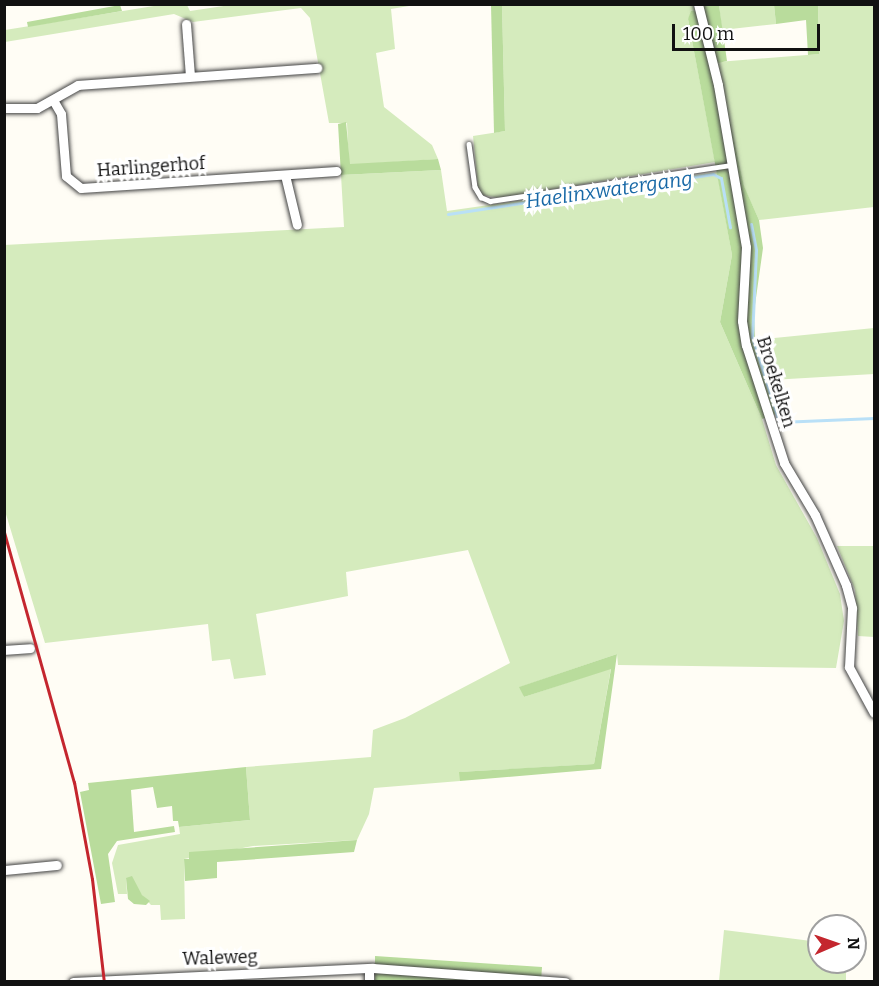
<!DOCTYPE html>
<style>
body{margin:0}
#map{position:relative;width:879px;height:986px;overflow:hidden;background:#fffdf5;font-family:Bitter,serif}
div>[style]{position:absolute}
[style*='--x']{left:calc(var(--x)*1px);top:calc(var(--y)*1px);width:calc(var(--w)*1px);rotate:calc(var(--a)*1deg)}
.green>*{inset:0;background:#d5ebbd}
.forest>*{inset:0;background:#b9dc9c}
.stream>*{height:3px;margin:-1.5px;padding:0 1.5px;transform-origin:1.5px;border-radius:1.5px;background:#b9e0f7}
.roads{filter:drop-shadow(0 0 2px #444) drop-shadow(0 0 2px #444)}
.service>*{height:4.5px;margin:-2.25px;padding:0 2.25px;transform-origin:2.25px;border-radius:2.25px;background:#fff}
.minor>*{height:9px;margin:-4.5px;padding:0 4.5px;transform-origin:4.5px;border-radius:4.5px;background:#fff}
.rail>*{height:3px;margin:-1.5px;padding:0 1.5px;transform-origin:1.5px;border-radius:1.5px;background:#c4262e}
span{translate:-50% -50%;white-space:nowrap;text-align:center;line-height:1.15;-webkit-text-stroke:6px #fff;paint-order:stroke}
.street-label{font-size:18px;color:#111}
.water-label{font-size:20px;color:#1768a6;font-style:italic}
.frame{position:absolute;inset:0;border:6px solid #111;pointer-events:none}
.north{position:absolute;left:807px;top:914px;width:60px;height:60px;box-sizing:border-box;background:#fff;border:2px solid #a0a0a0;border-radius:50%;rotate:88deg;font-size:16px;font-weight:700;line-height:24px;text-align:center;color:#111}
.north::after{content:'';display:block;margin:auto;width:21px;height:27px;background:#c4262e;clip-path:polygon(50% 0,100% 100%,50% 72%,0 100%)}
.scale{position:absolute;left:672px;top:24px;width:148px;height:27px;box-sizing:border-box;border:3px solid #111;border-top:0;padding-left:8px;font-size:18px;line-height:21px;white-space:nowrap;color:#111;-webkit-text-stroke:4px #fff;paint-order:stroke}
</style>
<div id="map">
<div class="green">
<div style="clip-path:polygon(237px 4px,415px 5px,391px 9px,395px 49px,376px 53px,384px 107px,432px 145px,438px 159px,349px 165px,347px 123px,329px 123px,310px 18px,301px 8px,193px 22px,174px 14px,5px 42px,5px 30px,160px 5px,187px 5px,190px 11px)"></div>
<div style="clip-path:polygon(502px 5px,693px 5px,695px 10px,688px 19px,715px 162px,500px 198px,482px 195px,478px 187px,473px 136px,505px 131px)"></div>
<div style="clip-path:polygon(719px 5px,774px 5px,776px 24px,722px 30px)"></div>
<div style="clip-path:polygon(818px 5px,874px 5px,874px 207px,759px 220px,744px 187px,718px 62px,819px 54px)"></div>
<div style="clip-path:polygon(441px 170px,447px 211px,717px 172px,732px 255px,720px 322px,762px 419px,776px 465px,817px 538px,840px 594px,844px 621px,836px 668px,618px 665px,617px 654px,520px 687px,524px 697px,611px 668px,594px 764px,460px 772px,460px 781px,374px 788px,369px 814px,357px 840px,253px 846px,184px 859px,185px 919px,161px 920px,160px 905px,151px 905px,126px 878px,127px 894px,118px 894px,112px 863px,118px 845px,180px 834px,179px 827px,250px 820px,246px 767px,371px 757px,373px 730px,405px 718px,510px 663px,468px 550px,346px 572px,348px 596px,256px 614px,266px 675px,234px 679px,230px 659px,212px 661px,208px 624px,45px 643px,5px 511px,4px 245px,344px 227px,341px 175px)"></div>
<div style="clip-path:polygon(874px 328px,874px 374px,771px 380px,755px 340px)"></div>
<div style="clip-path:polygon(837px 546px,874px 546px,874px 637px,858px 636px,855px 590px)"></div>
<div style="clip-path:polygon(724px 930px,819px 942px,819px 962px,846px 962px,846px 981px,719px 981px)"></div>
</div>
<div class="forest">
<div style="clip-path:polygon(120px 5px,122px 11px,28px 27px,27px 22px)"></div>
<div style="clip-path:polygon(491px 5px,502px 5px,505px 131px,494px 133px)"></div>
<div style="clip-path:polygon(701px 5px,719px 5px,727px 61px,718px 63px,744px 186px,759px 220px,763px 248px,754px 312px,755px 340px,785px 411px,762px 419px,720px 322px,732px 255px,688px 19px,691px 11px,702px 10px)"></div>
<div style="clip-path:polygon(774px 5px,818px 5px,819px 54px,808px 55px,806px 20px,776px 24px)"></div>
<div style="clip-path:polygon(346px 122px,350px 164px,438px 159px,441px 170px,341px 175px,338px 124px)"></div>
<div style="clip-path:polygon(617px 654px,601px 769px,460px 781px,459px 772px,594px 764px,611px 669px,524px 697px,519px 687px)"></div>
<div style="clip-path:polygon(246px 767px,250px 820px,179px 827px,178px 821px,173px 821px,172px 806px,157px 808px,153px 787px,131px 790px,134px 832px,174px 826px,175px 832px,117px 841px,108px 854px,115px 902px,101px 904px,80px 792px,89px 790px,88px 783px)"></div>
<div style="clip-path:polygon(357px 840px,354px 852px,217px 862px,217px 878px,185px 881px,184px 859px,189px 859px,189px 852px)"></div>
<div style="clip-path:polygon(132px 876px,142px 895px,150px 901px,146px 905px,134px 904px,128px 899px,126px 878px)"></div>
<div style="clip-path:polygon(375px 956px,542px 967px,541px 981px,375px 982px)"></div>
</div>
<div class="stream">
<div style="--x:448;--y:214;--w:268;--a:-8.6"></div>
<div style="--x:713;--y:174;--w:9;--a:27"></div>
<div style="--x:721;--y:178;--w:50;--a:79.6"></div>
<div style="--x:751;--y:224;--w:26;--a:79"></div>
<div style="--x:756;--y:250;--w:87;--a:92.6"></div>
<div style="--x:752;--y:337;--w:89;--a:72.4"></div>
<div style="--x:779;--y:422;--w:95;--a:-2.4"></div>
</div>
<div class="roads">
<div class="service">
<div style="--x:469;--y:144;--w:43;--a:82.1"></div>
<div style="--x:475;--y:187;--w:12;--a:59"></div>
<div style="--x:481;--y:197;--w:10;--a:24"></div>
<div style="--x:490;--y:201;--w:244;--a:-8.5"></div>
</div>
<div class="minor">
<div style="--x:698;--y:4;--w:83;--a:76.1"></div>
<div style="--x:718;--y:85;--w:164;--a:80.2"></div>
<div style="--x:746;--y:247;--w:74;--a:93.1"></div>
<div style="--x:742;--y:321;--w:24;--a:81"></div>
<div style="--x:746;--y:345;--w:124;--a:72.1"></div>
<div style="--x:784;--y:463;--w:61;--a:59.2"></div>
<div style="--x:815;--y:515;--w:77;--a:66.1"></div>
<div style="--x:846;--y:585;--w:24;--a:75"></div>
<div style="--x:852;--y:608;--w:59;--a:92.9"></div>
<div style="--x:849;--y:667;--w:52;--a:61.5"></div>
<div style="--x:186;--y:24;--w:52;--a:85.6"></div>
<div style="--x:53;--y:100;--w:16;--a:60"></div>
<div style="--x:61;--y:114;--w:62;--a:85.4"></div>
<div style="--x:66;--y:176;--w:19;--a:39"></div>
<div style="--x:81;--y:188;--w:256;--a:-3.8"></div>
<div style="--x:4;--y:108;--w:33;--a:0"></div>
<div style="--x:37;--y:108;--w:47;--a:-29.3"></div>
<div style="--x:78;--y:85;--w:240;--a:-4.1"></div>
<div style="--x:285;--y:175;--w:51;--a:76.5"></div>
<div style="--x:4;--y:650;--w:26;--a:-4"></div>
<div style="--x:4;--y:870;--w:53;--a:-5.4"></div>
<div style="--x:369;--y:968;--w:14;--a:90"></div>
<div style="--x:73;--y:982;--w:300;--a:-2.7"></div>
<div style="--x:373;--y:968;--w:193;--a:4.2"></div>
</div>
</div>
<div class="rail">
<div style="--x:4;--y:532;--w:260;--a:74.4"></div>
<div style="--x:74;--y:782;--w:99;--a:79.5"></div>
<div style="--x:92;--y:879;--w:104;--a:83.4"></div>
</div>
<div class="street-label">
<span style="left:151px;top:167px;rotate:-4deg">Harlingerhof</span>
<span style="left:776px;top:382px;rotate:73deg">Broekelken</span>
<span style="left:220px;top:958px;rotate:-2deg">Waleweg</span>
</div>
<div class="water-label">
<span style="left:609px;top:190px;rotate:-8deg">Haelinxwatergang</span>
</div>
<div class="frame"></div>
<div class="north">N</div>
<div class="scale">100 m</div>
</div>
